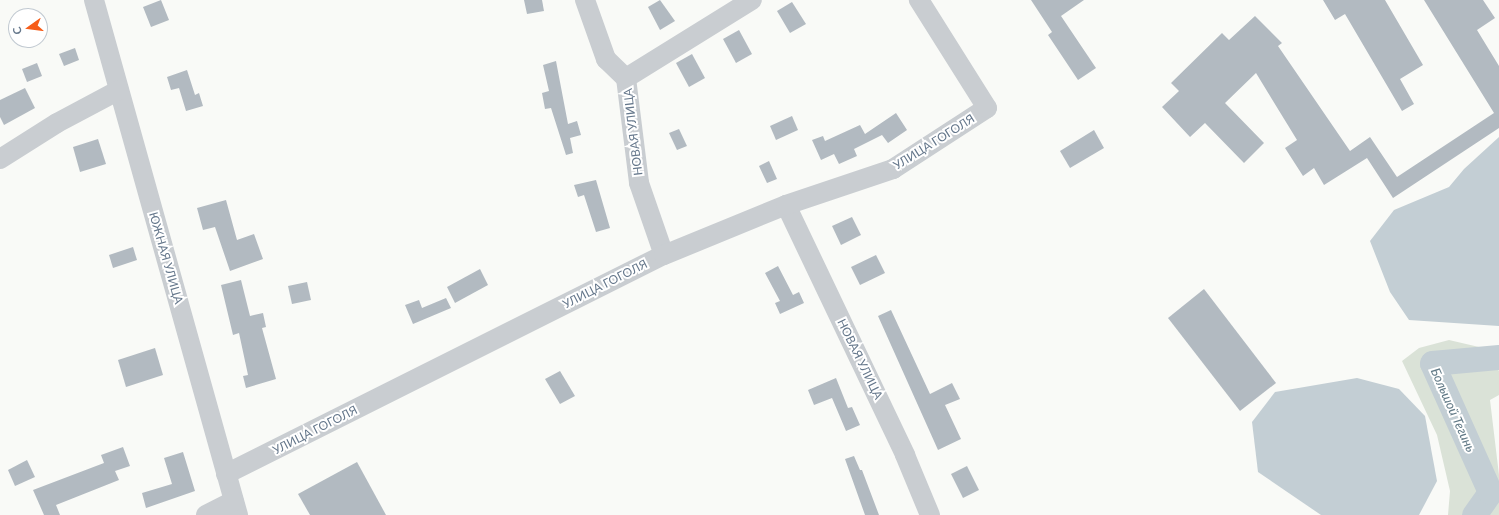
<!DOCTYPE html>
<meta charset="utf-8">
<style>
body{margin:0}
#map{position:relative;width:1499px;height:515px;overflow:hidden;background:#f9faf7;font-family:Lato,sans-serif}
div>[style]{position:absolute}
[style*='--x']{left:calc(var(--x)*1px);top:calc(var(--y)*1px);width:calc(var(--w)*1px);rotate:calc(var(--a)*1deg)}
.green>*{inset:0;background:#dae2d7}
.water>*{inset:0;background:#c3ced4}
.river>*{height:25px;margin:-12.5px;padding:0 12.5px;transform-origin:12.5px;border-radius:12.5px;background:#c3ced4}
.building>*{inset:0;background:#b2bac1}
.minor>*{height:20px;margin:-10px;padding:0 10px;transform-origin:10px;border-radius:10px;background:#c9cdd1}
span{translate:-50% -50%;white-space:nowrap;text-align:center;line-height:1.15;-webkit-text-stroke:4px #fff;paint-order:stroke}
.street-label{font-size:12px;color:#65778b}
.water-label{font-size:13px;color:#617986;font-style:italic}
.north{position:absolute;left:8px;top:8px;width:40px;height:40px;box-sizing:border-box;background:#fff;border:1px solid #c1c9d1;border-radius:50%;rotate:256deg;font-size:11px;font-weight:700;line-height:16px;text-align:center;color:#65778b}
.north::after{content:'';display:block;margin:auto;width:14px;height:18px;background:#f65d1a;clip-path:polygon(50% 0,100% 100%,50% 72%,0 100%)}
</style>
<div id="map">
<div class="green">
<div style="clip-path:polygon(1449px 340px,1479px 347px,1499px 371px,1499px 395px,1490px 400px,1499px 475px,1499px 515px,1448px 515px,1450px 491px,1437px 435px,1402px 361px,1419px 348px)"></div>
</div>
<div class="water">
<div style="clip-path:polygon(1499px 137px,1499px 326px,1409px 320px,1390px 292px,1370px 241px,1394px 210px,1449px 187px,1464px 169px)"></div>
<div style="clip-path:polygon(1357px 378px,1399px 389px,1425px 416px,1437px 481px,1419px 515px,1321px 515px,1258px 472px,1252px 422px,1275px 392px)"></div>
</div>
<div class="river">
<div style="--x:1474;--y:515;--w:28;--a:-55"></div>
<div style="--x:1490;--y:492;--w:141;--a:-114.2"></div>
<div style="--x:1432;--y:363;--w:67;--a:-5.1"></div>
</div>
<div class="building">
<div style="clip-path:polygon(161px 0,169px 20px,151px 27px,143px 7px)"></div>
<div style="clip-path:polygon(524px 0,542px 0,544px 11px,527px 14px)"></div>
<div style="clip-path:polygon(660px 0,675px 21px,660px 30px,648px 7px)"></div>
<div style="clip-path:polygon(1031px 0,1084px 0,1061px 16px,1096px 68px,1078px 80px,1048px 35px,1052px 32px)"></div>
<div style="clip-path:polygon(1323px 0,1385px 0,1423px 65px,1400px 79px,1414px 104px,1402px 111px,1345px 14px,1335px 20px)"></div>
<div style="clip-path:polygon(1424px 0,1483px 0,1495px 18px,1477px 30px,1499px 66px,1499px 128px,1393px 198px,1367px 158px,1324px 185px,1314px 168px,1303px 176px,1285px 148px,1297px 140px,1256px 73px,1225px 103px,1264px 143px,1244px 163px,1205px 123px,1190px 137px,1162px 107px,1179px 91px,1171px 83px,1222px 33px,1229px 40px,1255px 16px,1282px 43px,1278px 46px,1350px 151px,1370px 137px,1397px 177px,1494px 113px)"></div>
<div style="clip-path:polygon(792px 2px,806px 24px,790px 33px,777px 11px)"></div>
<div style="clip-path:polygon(739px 30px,752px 54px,736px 63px,723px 39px)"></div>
<div style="clip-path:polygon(75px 48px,79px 60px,64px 66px,59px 54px)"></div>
<div style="clip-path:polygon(692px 54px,705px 78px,689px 87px,676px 63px)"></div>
<div style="clip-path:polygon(556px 61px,568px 124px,577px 121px,581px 135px,570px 138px,573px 153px,566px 155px,551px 108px,545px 109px,542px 93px,549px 91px,543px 65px)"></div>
<div style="clip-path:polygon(37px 63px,42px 76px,27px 82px,22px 69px)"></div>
<div style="clip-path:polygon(187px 70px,195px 95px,199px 93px,203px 106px,186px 111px,179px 88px,171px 90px,167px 77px)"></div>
<div style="clip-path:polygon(25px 88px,35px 108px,4px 125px,0 117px,0 100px)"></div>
<div style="clip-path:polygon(896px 113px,907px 130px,888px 143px,882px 135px,854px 149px,857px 156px,839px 164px,834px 154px,821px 160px,812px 140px,823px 136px,825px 141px,860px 125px,865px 134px)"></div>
<div style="clip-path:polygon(792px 116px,798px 130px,776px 140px,770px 126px)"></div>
<div style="clip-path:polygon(679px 129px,687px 146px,677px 150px,669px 133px)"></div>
<div style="clip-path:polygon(1094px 130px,1104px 148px,1070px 168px,1060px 151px)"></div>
<div style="clip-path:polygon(98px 139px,106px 164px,80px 172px,73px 147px)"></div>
<div style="clip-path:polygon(769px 161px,777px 179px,767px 183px,759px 166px)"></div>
<div style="clip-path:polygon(596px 180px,610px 228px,596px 232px,584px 195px,578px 197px,574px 185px)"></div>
<div style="clip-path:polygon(226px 200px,237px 240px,254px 234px,263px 259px,230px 271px,215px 227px,203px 230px,197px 208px)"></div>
<div style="clip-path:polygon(852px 217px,861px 235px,841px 245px,832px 226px)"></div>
<div style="clip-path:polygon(133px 247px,137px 260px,113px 268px,109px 255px)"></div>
<div style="clip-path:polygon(876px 255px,885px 273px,860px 285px,851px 267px)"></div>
<div style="clip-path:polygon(778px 266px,793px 295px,799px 292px,804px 303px,780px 314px,775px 303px,780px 301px,765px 273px)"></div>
<div style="clip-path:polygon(480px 269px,488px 285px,455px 303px,447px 287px)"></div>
<div style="clip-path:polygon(241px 280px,250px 316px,263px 313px,266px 327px,262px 328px,276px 379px,246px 388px,243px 376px,248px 375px,239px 333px,233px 335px,221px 285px)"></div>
<div style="clip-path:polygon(307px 282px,311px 300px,292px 304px,288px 286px)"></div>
<div style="clip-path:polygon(1204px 289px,1276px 383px,1240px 411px,1168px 318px)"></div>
<div style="clip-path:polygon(446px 298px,451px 308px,413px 324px,405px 305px,419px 300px,422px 308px)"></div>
<div style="clip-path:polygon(891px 310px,930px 394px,952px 383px,960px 399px,945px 405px,961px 439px,938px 450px,878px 316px)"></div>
<div style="clip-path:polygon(155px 348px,163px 375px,126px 387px,118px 360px)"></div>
<div style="clip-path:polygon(560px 371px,575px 396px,560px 404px,545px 379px)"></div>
<div style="clip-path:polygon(836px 378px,848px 408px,852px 407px,860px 425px,846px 431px,832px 398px,814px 405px,808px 390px)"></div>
<div style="clip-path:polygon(123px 447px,130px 466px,115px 471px,119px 480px,56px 505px,60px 515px,44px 515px,33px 490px,104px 463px,101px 455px)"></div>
<div style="clip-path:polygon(183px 452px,195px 491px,146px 508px,142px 493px,172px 484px,164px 458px)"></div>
<div style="clip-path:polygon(854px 456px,860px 470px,862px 470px,879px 515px,865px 515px,845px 459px)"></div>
<div style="clip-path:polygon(27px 460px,35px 477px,15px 486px,8px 470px)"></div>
<div style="clip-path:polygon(357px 462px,386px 515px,310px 515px,298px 494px)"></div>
<div style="clip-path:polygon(967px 466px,979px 490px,963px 498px,951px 474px)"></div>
</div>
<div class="minor">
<div style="--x:94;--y:0;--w:535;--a:74.38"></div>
<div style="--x:585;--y:0;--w:63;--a:70.4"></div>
<div style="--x:606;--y:59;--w:28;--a:44"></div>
<div style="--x:626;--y:78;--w:106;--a:82.9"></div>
<div style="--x:639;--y:183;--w:76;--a:70.9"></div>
<div style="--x:626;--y:78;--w:148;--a:-31.8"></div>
<div style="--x:0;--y:159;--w:67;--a:-32.3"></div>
<div style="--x:57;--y:123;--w:70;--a:-28"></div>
<div style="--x:786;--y:205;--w:277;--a:64.5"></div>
<div style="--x:905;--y:455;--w:65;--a:67.4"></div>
<div style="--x:226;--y:474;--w:490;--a:-26.6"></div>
<div style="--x:664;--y:255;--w:132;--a:-22.3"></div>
<div style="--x:786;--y:205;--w:113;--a:-18.6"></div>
<div style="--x:893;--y:169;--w:112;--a:-33"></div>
<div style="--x:987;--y:108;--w:128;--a:-122.2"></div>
<div style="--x:206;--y:515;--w:31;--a:-27"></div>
</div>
<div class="street-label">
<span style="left:633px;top:132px;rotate:-97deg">НОВАЯ УЛИЦА</span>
<span style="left:934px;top:142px;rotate:-32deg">УЛИЦА ГОГОЛЯ</span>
<span style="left:166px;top:258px;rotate:74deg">ЮЖНАЯ УЛИЦА</span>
<span style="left:605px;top:284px;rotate:-27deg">УЛИЦА ГОГОЛЯ</span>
<span style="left:860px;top:359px;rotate:64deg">НОВАЯ УЛИЦА</span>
<span style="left:315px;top:430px;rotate:-27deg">УЛИЦА ГОГОЛЯ</span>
</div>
<div class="water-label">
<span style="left:1453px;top:410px;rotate:66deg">Большой Тегинь</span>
</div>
<div class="north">С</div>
</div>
